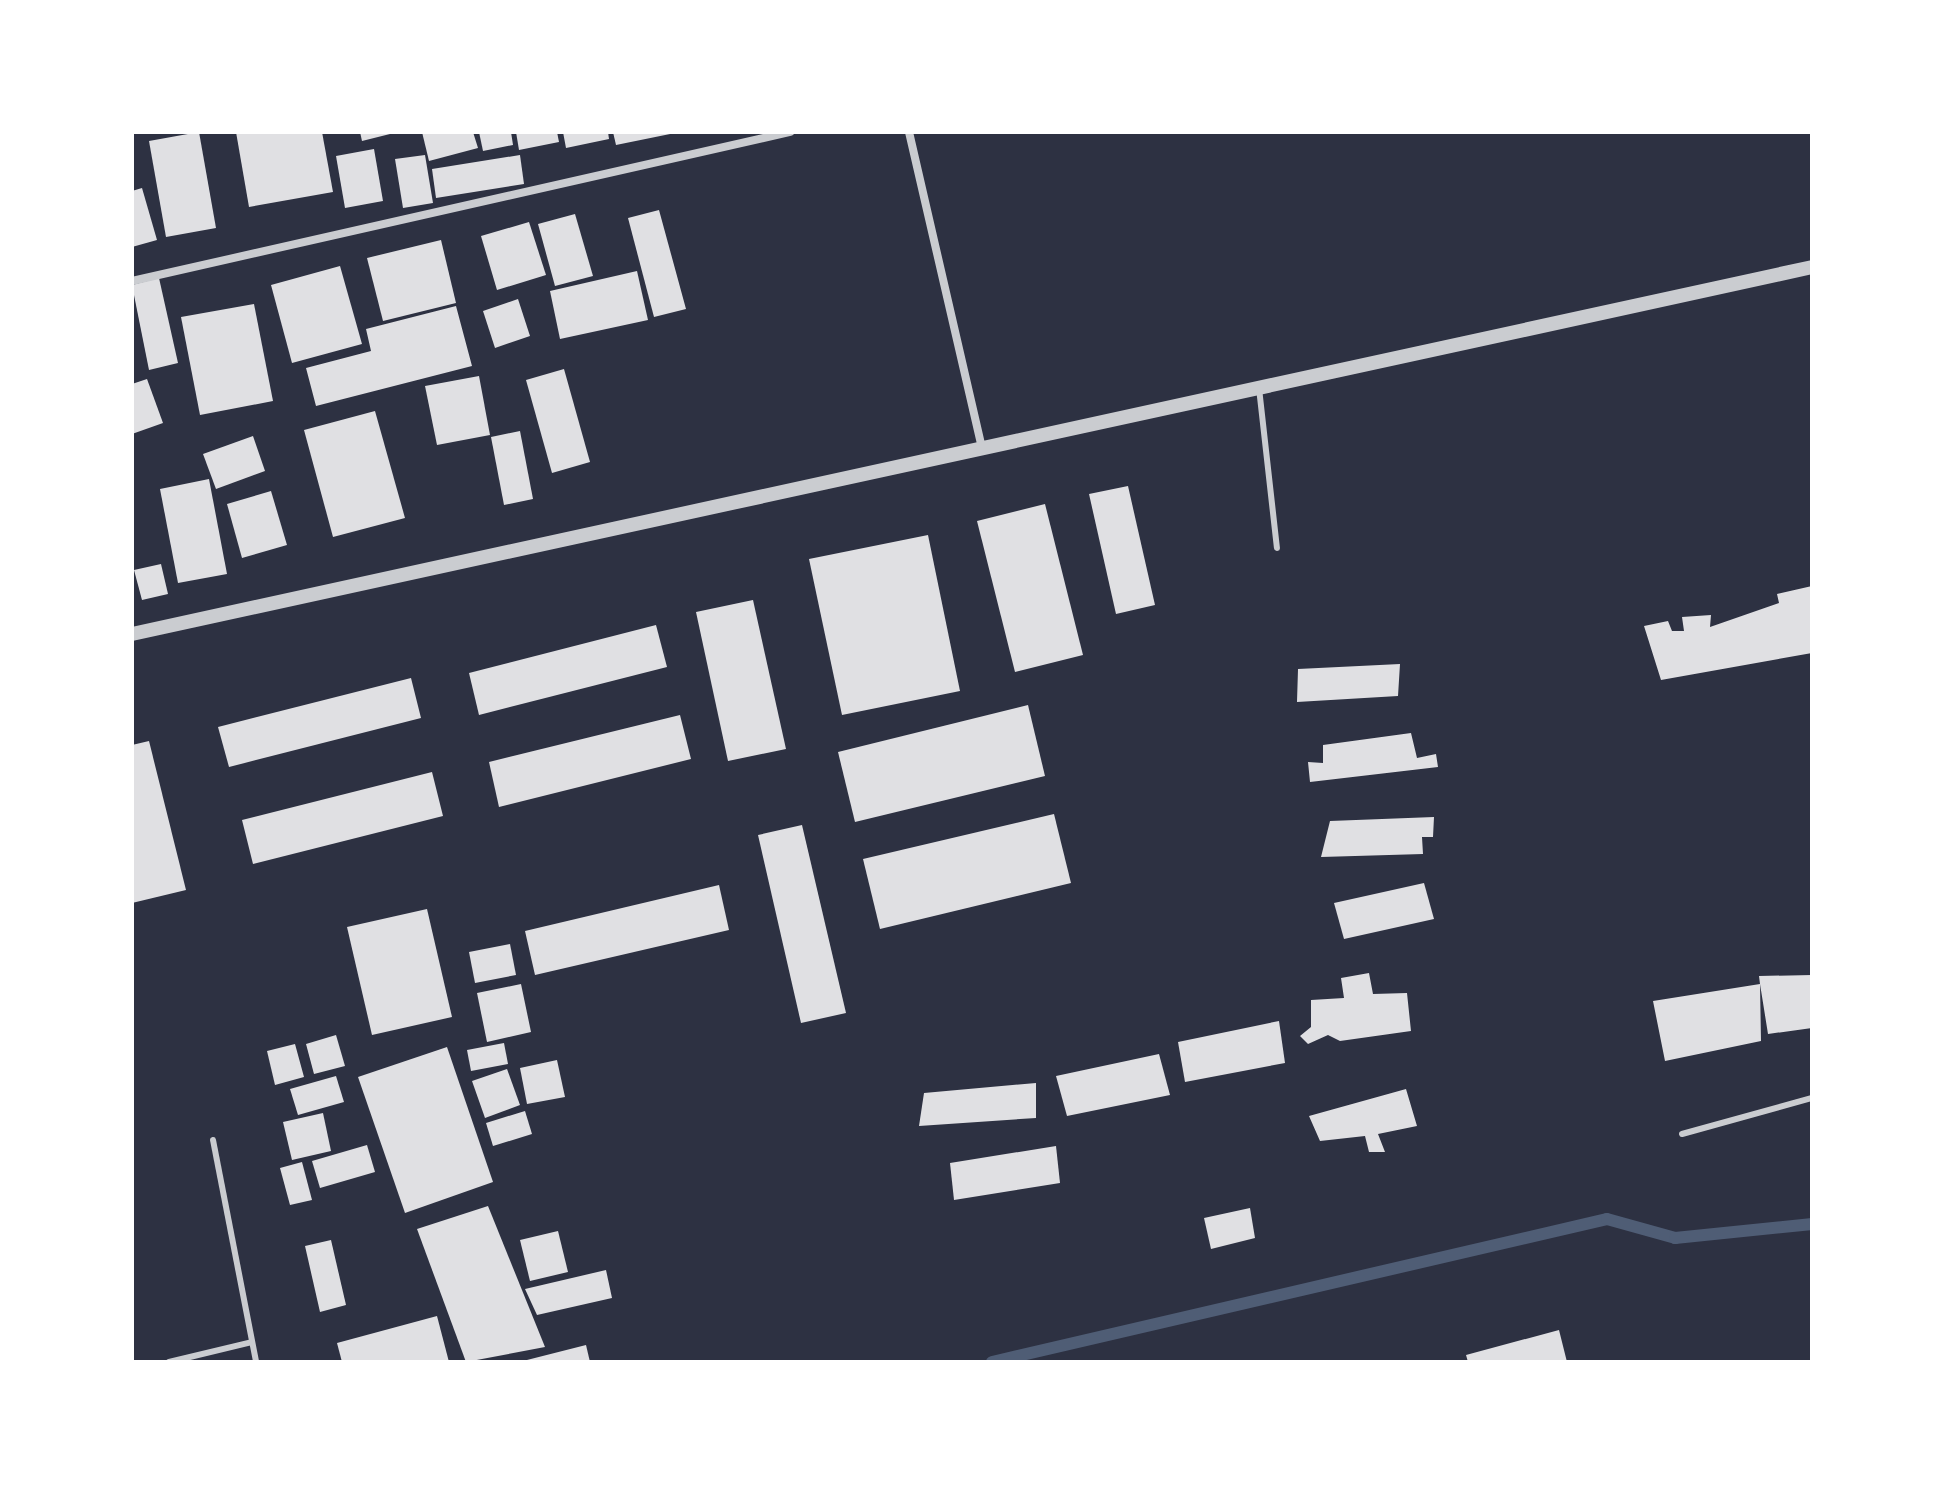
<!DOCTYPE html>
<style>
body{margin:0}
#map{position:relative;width:1944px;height:1494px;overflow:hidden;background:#2d3142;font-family:"Work Sans",sans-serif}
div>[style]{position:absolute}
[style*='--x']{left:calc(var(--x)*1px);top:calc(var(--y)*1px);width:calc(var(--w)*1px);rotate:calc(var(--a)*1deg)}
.stream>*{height:12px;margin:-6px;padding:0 6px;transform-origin:6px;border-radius:6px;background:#4f5d75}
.building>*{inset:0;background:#e0e0e3}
.service>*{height:6px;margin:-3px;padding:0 3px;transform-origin:3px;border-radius:3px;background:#caccd0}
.minor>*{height:8px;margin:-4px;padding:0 4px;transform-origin:4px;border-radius:4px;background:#caccd0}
.tertiary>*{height:14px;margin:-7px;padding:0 7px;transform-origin:7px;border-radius:7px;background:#caccd0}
span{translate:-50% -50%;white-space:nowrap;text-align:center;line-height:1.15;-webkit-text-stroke:7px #fff;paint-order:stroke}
.frame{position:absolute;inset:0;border:134px solid #fff;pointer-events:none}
</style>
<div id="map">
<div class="stream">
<div style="--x:992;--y:1362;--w:631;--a:-13.09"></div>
<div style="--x:1607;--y:1219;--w:71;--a:15.6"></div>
<div style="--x:1675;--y:1238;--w:138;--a:-5.8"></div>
</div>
<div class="building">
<div style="clip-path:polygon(199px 132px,216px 228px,166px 237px,149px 141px)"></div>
<div style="clip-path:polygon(236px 132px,322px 132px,333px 192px,249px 207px)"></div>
<div style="clip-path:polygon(360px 132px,394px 132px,394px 133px,362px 141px)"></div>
<div style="clip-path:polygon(422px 132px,473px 132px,478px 148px,429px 161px)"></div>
<div style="clip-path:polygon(479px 132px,511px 132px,513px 145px,483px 151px)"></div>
<div style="clip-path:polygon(516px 132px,557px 132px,559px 142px,519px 150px)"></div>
<div style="clip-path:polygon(563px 132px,608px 132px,609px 139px,566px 148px)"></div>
<div style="clip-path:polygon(613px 132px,675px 132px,675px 133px,616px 145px)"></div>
<div style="clip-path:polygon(374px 149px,383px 201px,345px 208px,336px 156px)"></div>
<div style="clip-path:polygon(425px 155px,433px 203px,403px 208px,395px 159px)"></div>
<div style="clip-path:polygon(520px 155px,524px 184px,436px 198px,432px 169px)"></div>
<div style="clip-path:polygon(142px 188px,157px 240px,132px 247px,132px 191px)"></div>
<div style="clip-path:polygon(659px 210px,686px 309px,654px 317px,628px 218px)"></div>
<div style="clip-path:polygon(575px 214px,593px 276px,555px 286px,538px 224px)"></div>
<div style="clip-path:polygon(529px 222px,546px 275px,497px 290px,481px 236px)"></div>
<div style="clip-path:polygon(441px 240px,456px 303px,383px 321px,367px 258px)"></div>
<div style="clip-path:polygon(340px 266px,362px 344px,292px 363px,271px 285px)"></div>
<div style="clip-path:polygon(637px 271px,648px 320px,560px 339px,550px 291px)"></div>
<div style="clip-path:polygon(159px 278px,178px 363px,149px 370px,132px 285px)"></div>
<div style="clip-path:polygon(518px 299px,530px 336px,495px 348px,483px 311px)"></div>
<div style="clip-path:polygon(254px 304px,273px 401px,200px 415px,181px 317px)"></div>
<div style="clip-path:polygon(456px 306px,472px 366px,316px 406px,306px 368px,371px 351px,366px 329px)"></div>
<div style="clip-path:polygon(564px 369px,590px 462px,552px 473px,526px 380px)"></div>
<div style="clip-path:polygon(479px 376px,490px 435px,437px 445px,425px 386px)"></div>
<div style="clip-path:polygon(147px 379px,163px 423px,132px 434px,132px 384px)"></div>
<div style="clip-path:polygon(375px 411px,405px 518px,333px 537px,304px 430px)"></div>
<div style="clip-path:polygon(520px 431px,533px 499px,504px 505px,491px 437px)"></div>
<div style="clip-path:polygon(253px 436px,265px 471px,216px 489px,203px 454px)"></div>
<div style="clip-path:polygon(209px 479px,227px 574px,178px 583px,160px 489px)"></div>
<div style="clip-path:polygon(1128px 486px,1155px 605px,1116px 614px,1089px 494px)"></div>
<div style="clip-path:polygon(271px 491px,287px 545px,242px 558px,227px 504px)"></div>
<div style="clip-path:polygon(1045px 504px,1083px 655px,1015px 672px,977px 521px)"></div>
<div style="clip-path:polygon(928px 535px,960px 691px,842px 715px,809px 559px)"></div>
<div style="clip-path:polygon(161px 564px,168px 594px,142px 600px,134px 570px)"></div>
<div style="clip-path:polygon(1812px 586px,1812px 653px,1661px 680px,1644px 626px,1668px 621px,1672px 631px,1684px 631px,1682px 617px,1711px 615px,1710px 627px,1779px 603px,1777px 594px)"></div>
<div style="clip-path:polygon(753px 600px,786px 749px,728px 761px,696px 612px)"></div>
<div style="clip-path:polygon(656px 625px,667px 667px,479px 715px,469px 673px)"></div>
<div style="clip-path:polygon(1400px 664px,1398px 696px,1297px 702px,1298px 669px)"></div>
<div style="clip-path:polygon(411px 678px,421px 718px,229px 767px,218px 727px)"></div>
<div style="clip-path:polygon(1028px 705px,1045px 776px,855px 822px,838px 752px)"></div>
<div style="clip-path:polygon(680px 715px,691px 759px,499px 807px,489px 762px)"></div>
<div style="clip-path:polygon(1411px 733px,1417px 758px,1436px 754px,1438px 767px,1310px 782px,1308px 762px,1323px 763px,1323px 745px)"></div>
<div style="clip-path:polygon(149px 741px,186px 890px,132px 903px,132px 745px)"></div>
<div style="clip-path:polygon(432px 772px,443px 816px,253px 864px,242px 820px)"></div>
<div style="clip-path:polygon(1054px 814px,1071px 883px,880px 929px,863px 859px)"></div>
<div style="clip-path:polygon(1434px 817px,1433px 837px,1422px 837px,1423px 854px,1321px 857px,1330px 821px)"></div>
<div style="clip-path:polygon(802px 825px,846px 1013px,801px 1023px,758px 835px)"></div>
<div style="clip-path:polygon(1424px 883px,1434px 919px,1344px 939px,1334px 903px)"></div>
<div style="clip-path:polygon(719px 885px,729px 930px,535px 975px,525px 931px)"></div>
<div style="clip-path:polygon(427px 909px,452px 1017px,372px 1035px,347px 927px)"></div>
<div style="clip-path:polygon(510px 944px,516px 975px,475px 983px,469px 952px)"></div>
<div style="clip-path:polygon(1369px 973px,1373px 994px,1407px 993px,1411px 1031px,1340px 1041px,1328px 1035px,1308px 1044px,1300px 1036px,1311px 1027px,1311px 1000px,1344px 998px,1341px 978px)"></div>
<div style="clip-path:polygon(1812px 975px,1812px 1028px,1768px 1034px,1760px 984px,1761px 1041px,1665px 1061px,1653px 1001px,1760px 984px,1759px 976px)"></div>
<div style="clip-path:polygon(521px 984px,531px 1032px,487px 1042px,477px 993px)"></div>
<div style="clip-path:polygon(1279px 1021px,1285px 1063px,1185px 1082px,1178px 1042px)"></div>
<div style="clip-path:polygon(336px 1035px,345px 1066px,314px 1074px,306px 1044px)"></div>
<div style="clip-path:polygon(504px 1043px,508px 1064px,471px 1071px,467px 1050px)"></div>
<div style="clip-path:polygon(295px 1044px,304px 1077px,275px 1085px,267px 1051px)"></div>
<div style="clip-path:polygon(447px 1047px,493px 1182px,405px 1213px,358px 1077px)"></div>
<div style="clip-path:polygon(1159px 1054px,1170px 1095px,1067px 1116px,1056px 1076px)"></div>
<div style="clip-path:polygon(557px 1060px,565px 1097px,527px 1104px,520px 1068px)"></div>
<div style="clip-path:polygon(507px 1069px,520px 1105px,485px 1118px,472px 1081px)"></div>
<div style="clip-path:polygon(336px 1076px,344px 1102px,298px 1115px,290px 1089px)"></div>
<div style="clip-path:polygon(1036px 1083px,1036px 1118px,919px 1126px,924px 1093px)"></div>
<div style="clip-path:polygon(1406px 1089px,1417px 1126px,1378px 1134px,1385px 1152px,1369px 1152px,1365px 1136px,1320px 1141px,1309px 1116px)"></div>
<div style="clip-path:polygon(525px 1111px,532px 1134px,493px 1146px,486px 1123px)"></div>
<div style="clip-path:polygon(323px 1113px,331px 1151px,292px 1160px,283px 1122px)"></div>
<div style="clip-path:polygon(367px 1145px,375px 1172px,320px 1188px,312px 1161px)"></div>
<div style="clip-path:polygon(1056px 1146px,1060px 1183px,954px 1200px,950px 1163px)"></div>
<div style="clip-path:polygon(302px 1162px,312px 1200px,290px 1205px,280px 1168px)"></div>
<div style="clip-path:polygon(488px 1206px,545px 1347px,466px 1362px,417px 1229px)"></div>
<div style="clip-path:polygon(1250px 1208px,1255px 1238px,1211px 1249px,1204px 1218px)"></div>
<div style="clip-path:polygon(558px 1231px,568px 1272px,530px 1281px,520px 1240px)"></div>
<div style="clip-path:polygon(331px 1240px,346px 1305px,320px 1312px,305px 1246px)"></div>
<div style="clip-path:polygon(606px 1270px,612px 1298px,537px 1315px,525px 1289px)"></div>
<div style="clip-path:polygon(437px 1316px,449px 1362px,342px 1362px,337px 1343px)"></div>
<div style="clip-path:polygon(1559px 1330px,1567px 1362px,1468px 1362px,1466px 1355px)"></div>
<div style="clip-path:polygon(586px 1345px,590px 1362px,523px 1362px,523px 1361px)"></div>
</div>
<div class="service">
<div style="--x:1259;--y:388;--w:161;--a:83.6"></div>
<div style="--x:1682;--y:1134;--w:135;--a:-15.5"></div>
<div style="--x:213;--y:1140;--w:226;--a:79"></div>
<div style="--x:169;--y:1362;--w:85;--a:-13.5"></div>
</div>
<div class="minor">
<div style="--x:909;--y:132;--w:325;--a:77"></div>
<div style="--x:132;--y:281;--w:675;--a:-12.76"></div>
</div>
<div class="tertiary">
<div style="--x:132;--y:634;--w:1720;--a:-12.32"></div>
</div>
<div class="frame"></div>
</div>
